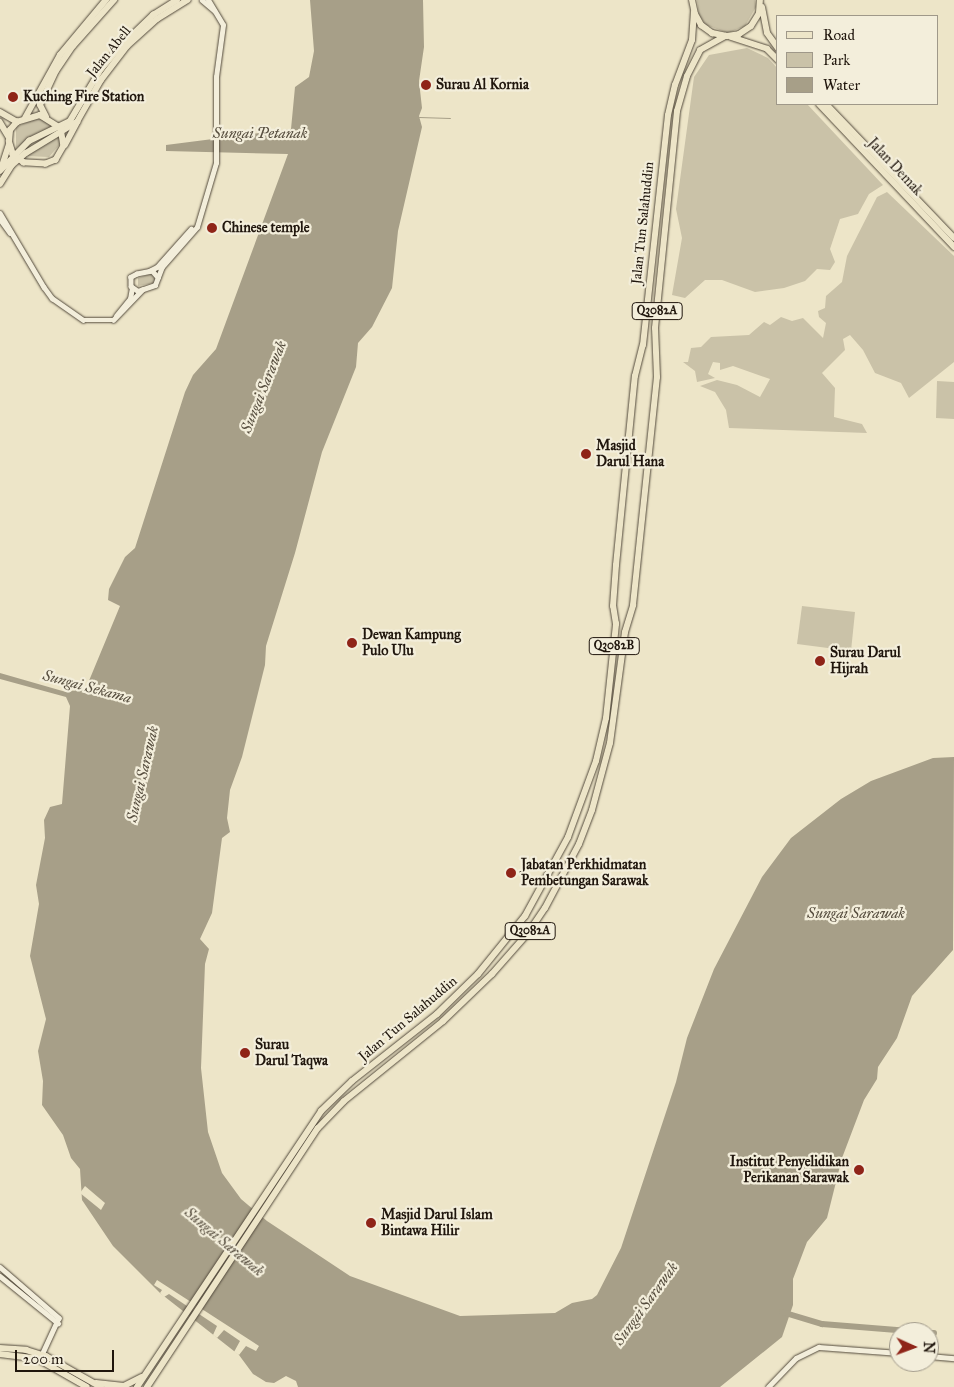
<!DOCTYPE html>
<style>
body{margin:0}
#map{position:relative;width:954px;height:1387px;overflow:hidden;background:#ede5c8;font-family:"IM FELL Great Primer",serif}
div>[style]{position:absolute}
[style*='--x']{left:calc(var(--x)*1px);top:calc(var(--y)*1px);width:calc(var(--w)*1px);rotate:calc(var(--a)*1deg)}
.green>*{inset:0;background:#cac2a8}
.water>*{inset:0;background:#a79f88}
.pier>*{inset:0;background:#ede5c8}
.stream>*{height:1px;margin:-0.5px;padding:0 0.5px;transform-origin:0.5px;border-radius:0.5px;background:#a79f88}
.river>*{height:6px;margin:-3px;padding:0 3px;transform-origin:3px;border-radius:3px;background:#a79f88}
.roads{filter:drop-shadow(0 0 1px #534a3c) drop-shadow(0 0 1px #534a3c)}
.minor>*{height:4.5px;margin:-2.25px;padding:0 2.25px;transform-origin:2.25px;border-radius:2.25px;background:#f3eedb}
.major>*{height:5.5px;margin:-2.75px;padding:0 2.75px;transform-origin:2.75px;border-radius:2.75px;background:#ede5c8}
.highway>*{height:6px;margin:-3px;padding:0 3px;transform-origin:3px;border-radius:3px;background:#ede5c8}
.dots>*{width:14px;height:14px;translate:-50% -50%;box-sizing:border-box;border:2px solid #f3eedb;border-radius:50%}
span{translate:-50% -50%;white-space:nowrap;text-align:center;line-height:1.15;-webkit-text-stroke:4.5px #f3eedb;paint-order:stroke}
.shield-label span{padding:1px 4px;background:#f3eedb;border:1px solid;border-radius:4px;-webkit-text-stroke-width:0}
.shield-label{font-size:12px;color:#20160d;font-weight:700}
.street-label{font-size:14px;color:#20160d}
.poi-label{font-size:14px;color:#20160d;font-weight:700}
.left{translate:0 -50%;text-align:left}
.right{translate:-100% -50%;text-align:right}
.water-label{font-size:15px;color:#564d3e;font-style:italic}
.legend{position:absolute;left:776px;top:15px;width:162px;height:90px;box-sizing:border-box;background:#f3eedb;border:1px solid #9f9889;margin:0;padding:6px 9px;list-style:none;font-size:15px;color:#20160d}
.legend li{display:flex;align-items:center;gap:10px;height:25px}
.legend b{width:25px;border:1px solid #9f9889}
.north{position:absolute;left:889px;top:1322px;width:50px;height:50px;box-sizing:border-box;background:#f3eedb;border:1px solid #9f9889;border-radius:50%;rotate:92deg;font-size:14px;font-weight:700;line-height:20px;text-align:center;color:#20160d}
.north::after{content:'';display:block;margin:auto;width:18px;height:22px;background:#8f2418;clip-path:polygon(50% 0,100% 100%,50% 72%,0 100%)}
.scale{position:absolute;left:15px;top:1350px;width:99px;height:22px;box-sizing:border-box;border:2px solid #20160d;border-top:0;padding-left:6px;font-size:15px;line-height:18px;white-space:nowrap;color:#20160d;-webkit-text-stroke:4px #f3eedb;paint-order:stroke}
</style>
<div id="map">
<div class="green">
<div style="clip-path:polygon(697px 0,755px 0,756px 7px,745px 26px,728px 33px,706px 25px,699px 15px)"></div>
<div style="clip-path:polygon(747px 48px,768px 58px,778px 69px,778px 104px,807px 104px,883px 185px,869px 194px,858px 214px,840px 219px,830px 249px,835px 262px,830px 270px,817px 269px,805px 281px,784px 288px,755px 292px,722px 280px,705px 280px,685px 298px,672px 295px,682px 238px,676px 209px,694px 77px,709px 55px)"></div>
<div style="clip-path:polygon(39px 117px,55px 126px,16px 148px,16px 127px)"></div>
<div style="clip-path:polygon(61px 135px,60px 144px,49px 157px,24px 156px)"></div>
<div style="clip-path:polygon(887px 192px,954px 256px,954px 362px,909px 398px,901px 383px,875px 373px,863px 350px,850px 335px,843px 339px,845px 350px,822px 373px,835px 388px,834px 417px,862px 424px,867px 433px,729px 428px,726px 410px,715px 392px,700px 386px,717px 380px,737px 385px,760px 397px,770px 379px,733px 366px,720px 370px,720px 363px,713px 362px,708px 374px,715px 378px,697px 382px,695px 371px,683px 362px,688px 362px,691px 348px,701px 347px,711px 337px,749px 335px,764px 322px,770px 325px,781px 317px,792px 321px,803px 318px,823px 338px,826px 323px,819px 317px,818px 311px,825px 308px,826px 296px,842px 282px,847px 256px,877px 197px)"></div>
<div style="clip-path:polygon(150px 274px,156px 278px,154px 283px,138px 286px,138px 278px)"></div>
<div style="clip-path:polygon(937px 381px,954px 382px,954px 419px,936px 418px)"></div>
<div style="clip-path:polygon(802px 606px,855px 612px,851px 651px,797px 644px)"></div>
</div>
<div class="water">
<div style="clip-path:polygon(310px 0,423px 0,424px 47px,419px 81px,422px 108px,419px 116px,422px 127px,398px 231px,392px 288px,372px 327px,358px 343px,356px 367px,322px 452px,295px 553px,266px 646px,265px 665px,242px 757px,230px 790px,227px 818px,230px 832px,222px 838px,212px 913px,200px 939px,209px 949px,205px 964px,201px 1068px,208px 1132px,222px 1173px,241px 1199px,267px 1221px,350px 1276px,460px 1316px,555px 1313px,572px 1303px,592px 1299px,597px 1295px,621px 1248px,676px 1082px,687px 1038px,714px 969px,762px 877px,791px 838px,841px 799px,871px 781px,898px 771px,933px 758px,954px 757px,953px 950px,912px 996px,897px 1038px,878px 1067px,877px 1079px,864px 1100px,842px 1158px,827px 1218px,807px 1242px,793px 1279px,793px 1305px,782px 1337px,720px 1387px,298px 1387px,296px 1381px,286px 1376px,274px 1383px,266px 1382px,253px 1374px,239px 1355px,160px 1293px,113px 1246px,82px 1200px,80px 1169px,71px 1158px,63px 1135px,42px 1105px,43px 1081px,38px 1051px,46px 1019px,30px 956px,39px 904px,36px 885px,45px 838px,44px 820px,50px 807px,62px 804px,70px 706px,66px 697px,0 679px,0 673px,66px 692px,86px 688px,120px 606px,108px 600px,109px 589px,125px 557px,135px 548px,185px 392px,193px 375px,216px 349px,288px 154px,166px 151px,166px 145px,291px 129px,295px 87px,309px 77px,314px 51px)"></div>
</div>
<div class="pier">
<div style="clip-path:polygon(85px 1186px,105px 1203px,101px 1210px,80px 1193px)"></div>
<div style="clip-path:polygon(157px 1280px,259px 1346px,256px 1351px,246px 1346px,239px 1355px,234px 1352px,240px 1341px,224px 1330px,217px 1338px,213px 1335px,217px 1326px,169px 1294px,164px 1297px,160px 1293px,162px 1290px,154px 1285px)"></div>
</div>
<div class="stream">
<div style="--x:419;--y:117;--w:31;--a:2"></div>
</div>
<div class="river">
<div style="--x:782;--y:1312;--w:42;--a:16.7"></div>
<div style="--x:822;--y:1324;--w:100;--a:4.6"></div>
<div style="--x:929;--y:1333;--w:5;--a:0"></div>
</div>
<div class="roads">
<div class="minor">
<div style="--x:202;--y:0;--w:16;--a:40"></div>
<div style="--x:0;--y:213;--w:86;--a:59.3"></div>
<div style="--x:44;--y:287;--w:14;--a:54"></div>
<div style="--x:52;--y:298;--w:38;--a:35"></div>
<div style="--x:83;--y:320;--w:30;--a:0"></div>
<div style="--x:113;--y:320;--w:42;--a:-46"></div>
<div style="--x:0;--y:219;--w:17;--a:54"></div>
<div style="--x:149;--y:271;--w:9;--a:-27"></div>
<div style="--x:157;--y:267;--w:51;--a:-48.2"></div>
<div style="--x:158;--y:278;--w:9;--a:-131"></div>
<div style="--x:152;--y:271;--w:15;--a:169"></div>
<div style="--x:137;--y:274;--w:7;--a:153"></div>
<div style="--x:131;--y:277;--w:9;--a:90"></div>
<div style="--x:131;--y:286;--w:9;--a:36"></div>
<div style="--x:138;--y:291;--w:18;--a:-19"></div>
<div style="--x:155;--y:285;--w:19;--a:-69"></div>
<div style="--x:162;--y:267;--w:53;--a:-48.8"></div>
<div style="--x:197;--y:227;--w:67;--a:-73.5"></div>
<div style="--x:216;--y:163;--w:86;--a:-90"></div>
<div style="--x:216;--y:77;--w:52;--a:-82.3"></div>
<div style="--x:223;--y:25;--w:29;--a:-121"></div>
<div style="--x:116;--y:316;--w:22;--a:-51"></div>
<div style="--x:130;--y:299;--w:11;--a:-80"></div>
<div style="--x:0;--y:1267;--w:78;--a:40.8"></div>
<div style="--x:59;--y:1318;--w:41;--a:114.7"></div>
<div style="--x:0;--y:1276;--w:75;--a:39"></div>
<div style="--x:929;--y:1356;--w:25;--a:5"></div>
<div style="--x:768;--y:1387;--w:40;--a:-46"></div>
<div style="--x:796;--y:1358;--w:25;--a:-26"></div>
<div style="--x:819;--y:1347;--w:80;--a:4.3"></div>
</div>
<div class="major">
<div style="--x:0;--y:112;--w:20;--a:30"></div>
<div style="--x:40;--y:115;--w:25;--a:32"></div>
<div style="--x:61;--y:128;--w:18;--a:81"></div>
<div style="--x:64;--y:146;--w:16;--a:120"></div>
<div style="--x:56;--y:160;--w:11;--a:158"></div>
<div style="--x:46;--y:164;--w:22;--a:-177"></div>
<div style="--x:24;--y:163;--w:14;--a:-144"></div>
<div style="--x:13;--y:155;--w:14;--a:-107"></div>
<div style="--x:9;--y:142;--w:12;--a:-85"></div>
<div style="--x:10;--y:130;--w:11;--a:-49"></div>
<div style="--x:17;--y:122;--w:24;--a:-17"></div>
<div style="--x:46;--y:117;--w:13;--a:-117"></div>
<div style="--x:40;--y:105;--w:38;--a:-65"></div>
<div style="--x:56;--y:71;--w:30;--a:-56"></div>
<div style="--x:73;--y:46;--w:62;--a:-48.3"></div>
<div style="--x:25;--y:118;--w:72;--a:-60.9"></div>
<div style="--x:60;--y:55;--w:72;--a:-50.1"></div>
<div style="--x:0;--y:122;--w:17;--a:59"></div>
<div style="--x:65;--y:145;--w:24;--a:-62"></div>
<div style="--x:2;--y:166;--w:22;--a:-72"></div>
<div style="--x:0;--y:171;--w:42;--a:-46"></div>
<div style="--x:29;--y:141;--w:46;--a:-26"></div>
<div style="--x:70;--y:121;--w:61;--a:-59.2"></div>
<div style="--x:101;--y:69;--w:33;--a:-49"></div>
<div style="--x:123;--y:44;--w:42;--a:-44"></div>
<div style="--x:153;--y:15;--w:28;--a:-32"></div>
<div style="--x:0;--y:184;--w:22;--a:-58"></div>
<div style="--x:12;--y:165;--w:18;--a:-41"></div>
<div style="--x:26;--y:153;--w:60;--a:-31.3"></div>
<div style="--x:77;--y:122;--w:48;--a:-60.3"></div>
<div style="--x:101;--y:80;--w:43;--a:-52.6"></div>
<div style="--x:127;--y:46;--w:40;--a:-42"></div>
<div style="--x:157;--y:19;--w:36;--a:-32"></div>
<div style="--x:0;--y:1348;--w:26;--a:4"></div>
<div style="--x:26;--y:1350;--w:21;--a:17"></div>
<div style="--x:46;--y:1356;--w:63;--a:29.4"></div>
<div style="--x:0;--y:1354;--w:38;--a:7"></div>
<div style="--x:38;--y:1359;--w:56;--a:29.7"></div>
</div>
<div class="highway">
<div style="--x:692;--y:0;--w:14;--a:78"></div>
<div style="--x:695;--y:14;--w:13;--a:61"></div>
<div style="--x:701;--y:25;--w:14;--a:36"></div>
<div style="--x:712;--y:33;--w:15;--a:11"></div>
<div style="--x:727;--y:36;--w:12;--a:-9"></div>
<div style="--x:739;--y:34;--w:14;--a:-34"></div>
<div style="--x:751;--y:26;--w:15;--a:-58"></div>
<div style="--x:759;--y:13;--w:13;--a:-86"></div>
<div style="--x:762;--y:7;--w:26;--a:79"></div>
<div style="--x:767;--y:33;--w:19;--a:54"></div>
<div style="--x:731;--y:37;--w:38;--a:18"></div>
<div style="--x:767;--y:49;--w:16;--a:45"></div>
<div style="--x:819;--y:104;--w:197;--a:46.6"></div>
<div style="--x:826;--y:104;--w:185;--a:46.3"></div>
<div style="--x:96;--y:1383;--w:28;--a:6"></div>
<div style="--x:124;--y:1386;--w:20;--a:-27"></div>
<div style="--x:137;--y:1387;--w:332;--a:-56.3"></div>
<div style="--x:321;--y:1111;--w:43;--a:-44.1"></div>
<div style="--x:352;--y:1081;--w:108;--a:-38.2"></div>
<div style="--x:437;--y:1014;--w:57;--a:-44.3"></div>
<div style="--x:478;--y:974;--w:75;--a:-51"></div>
<div style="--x:525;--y:916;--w:90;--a:-61.4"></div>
<div style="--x:568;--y:837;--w:81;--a:-69.8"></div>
<div style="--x:596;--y:761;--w:44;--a:-76.9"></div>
<div style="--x:606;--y:718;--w:95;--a:-83.9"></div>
<div style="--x:616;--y:624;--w:18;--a:-99"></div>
<div style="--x:613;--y:606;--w:41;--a:-85.8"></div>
<div style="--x:616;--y:565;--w:190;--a:-84.3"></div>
<div style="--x:635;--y:376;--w:32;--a:-76"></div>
<div style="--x:643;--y:345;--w:231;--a:-83.8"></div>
<div style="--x:668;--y:115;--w:31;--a:-77"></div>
<div style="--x:675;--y:85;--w:48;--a:-69.3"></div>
<div style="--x:692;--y:40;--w:28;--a:-86"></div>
<div style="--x:147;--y:1387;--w:310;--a:-56.6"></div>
<div style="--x:318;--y:1128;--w:37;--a:-46"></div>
<div style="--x:344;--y:1101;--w:127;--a:-38.9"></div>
<div style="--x:443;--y:1021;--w:68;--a:-43.8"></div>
<div style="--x:492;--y:974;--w:55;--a:-48.7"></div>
<div style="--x:528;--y:933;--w:30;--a:-56"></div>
<div style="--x:545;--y:908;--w:72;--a:-62"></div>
<div style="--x:579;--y:844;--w:36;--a:-69"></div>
<div style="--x:592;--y:810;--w:69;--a:-75"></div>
<div style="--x:610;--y:743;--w:112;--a:-82.3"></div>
<div style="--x:625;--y:632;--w:28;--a:-73"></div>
<div style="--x:633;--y:605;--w:229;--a:-84"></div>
<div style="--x:657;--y:377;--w:49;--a:-92.3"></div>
<div style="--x:655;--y:328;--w:218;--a:-84.2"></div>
<div style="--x:677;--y:111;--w:36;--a:-74"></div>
<div style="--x:687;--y:76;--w:29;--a:-63"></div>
<div style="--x:700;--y:50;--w:29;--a:-29"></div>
</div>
</div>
<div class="dots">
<div style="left:426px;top:85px;background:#8f2418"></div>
<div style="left:13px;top:97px;background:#8f2418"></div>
<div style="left:212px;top:228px;background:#8f2418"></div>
<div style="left:586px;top:454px;background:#8f2418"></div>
<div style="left:352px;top:643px;background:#8f2418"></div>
<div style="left:820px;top:661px;background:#8f2418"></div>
<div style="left:511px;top:873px;background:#8f2418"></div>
<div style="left:245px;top:1053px;background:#8f2418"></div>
<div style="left:859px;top:1170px;background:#8f2418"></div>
<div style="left:371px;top:1223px;background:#8f2418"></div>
</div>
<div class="shield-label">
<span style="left:657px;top:311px">Q3082A</span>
<span style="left:614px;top:646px">Q3082B</span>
<span style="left:530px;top:931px">Q3082A</span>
</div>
<div class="street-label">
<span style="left:109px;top:52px;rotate:-51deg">Jalan Abell</span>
<span style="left:895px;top:167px;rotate:47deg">Jalan Demak</span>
<span style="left:643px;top:223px;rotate:-84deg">Jalan Tun Salahuddin</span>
<span style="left:408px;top:1019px;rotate:-40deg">Jalan Tun Salahuddin</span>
</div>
<div class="poi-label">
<span class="left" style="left:436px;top:85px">Surau Al Kornia</span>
<span class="left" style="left:23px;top:97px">Kuching Fire Station</span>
<span class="left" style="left:222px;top:228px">Chinese temple</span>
<span class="left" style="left:596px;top:454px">Masjid<br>Darul Hana</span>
<span class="left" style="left:362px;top:643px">Dewan Kampung<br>Pulo Ulu</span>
<span class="left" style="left:830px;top:661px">Surau Darul<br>Hijrah</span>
<span class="left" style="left:521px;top:873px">Jabatan Perkhidmatan<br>Pembetungan Sarawak</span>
<span class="left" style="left:255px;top:1053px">Surau<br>Darul Taqwa</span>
<span class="right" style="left:849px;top:1170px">Institut Penyelidikan<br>Perikanan Sarawak</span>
<span class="left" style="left:381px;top:1223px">Masjid Darul Islam<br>Bintawa Hilir</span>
</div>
<div class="water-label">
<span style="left:260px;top:134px">Sungai Petanak</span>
<span style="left:264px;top:387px;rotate:-68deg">Sungai Sarawak</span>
<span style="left:87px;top:687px;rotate:15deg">Sungai Sekama</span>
<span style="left:143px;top:774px;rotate:-77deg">Sungai Sarawak</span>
<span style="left:856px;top:914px">Sungai Sarawak</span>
<span style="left:224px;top:1242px;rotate:40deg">Sungai Sarawak</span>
<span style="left:646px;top:1304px;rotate:-54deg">Sungai Sarawak</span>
</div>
<ul class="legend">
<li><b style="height:6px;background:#ede5c8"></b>Road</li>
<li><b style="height:14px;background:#cac2a8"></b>Park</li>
<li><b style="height:14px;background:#a79f88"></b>Water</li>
</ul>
<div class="north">N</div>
<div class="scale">200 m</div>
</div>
